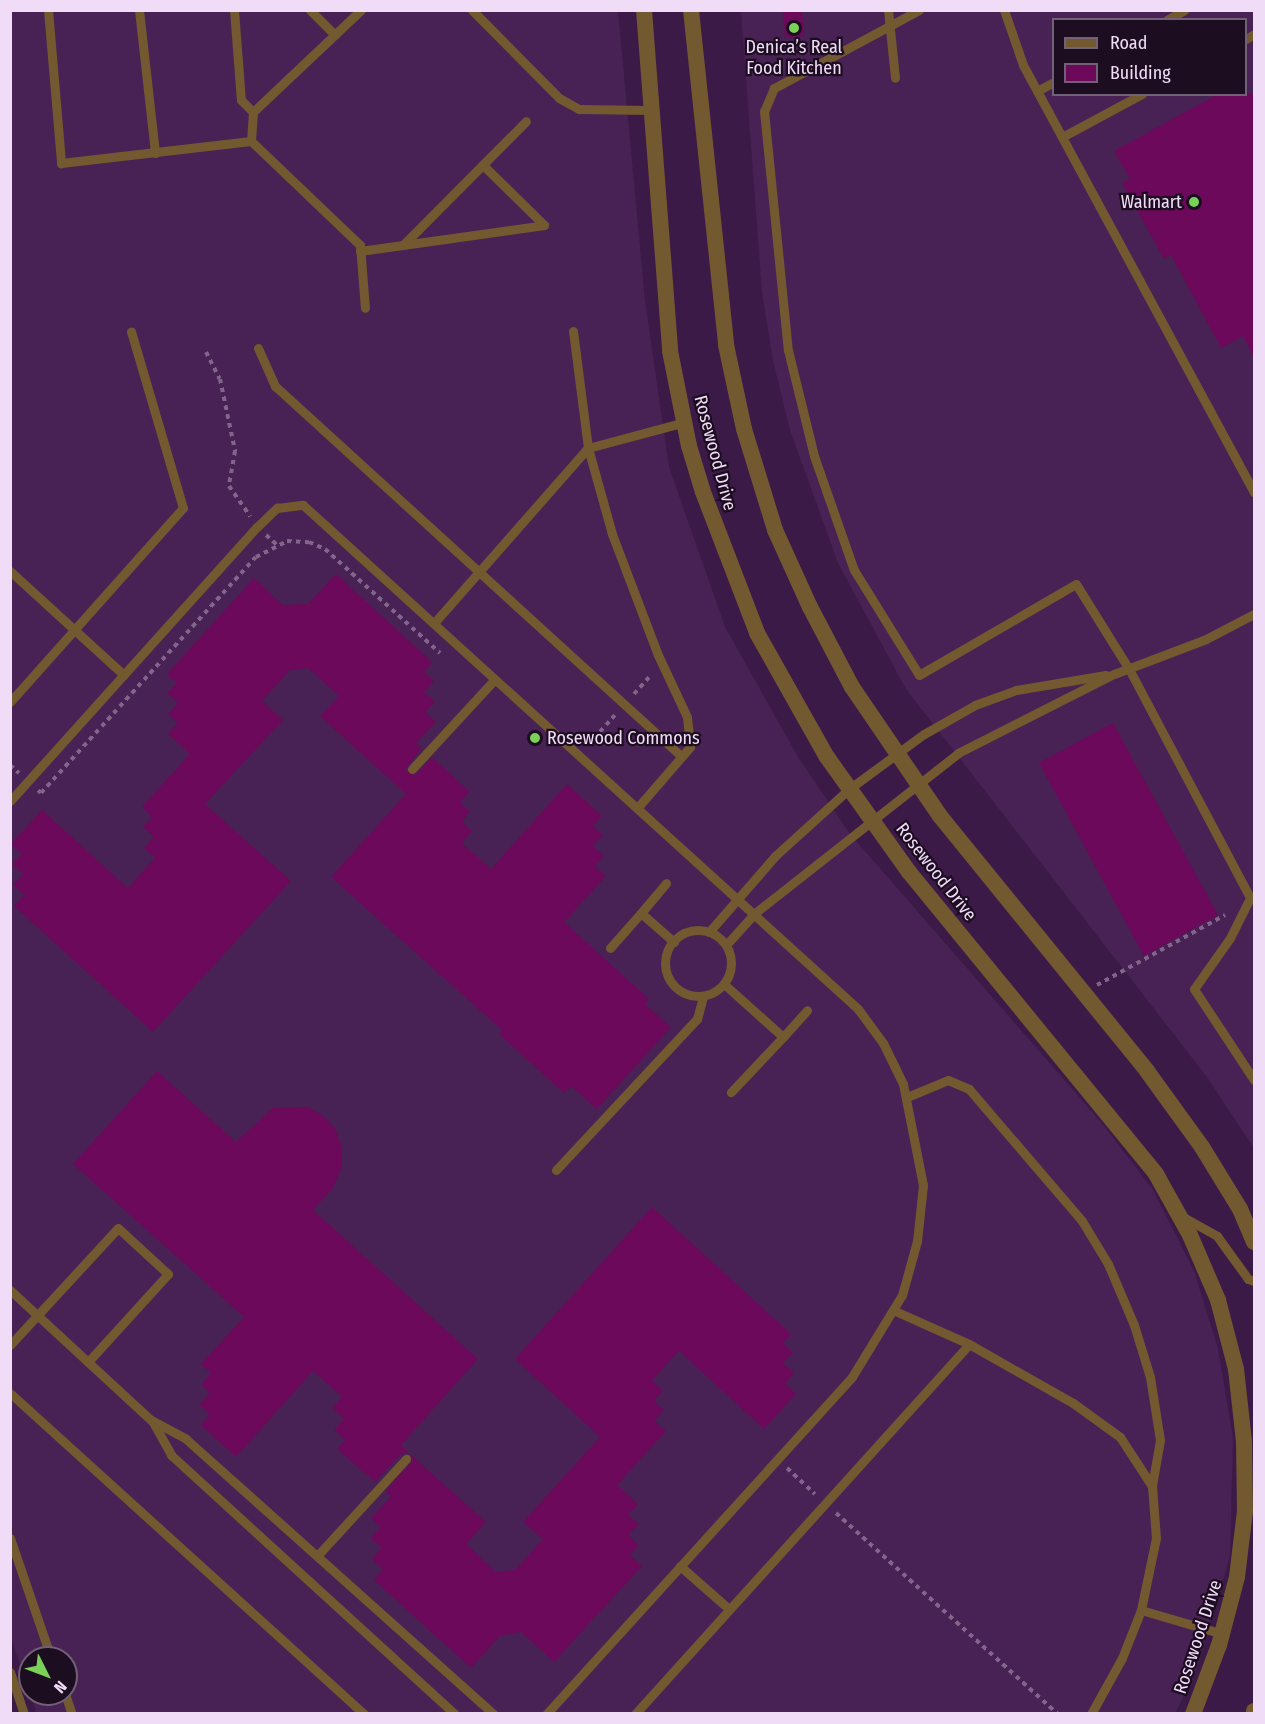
<!DOCTYPE html>
<meta charset="utf-8">
<style>
body{margin:0}
#map{position:relative;width:1265px;height:1724px;overflow:hidden;background:#3c1a47;font-family:"Fira Sans Condensed",sans-serif}
div>[style]{position:absolute}
[style*='--x']{left:calc(var(--x)*1px);top:calc(var(--y)*1px);width:calc(var(--w)*1px);rotate:calc(var(--a)*1deg)}
.built>*{inset:0;background:#482254}
.building>*{inset:0;background:#6c095a}
.path>*{height:4px;margin-top:-2px;transform-origin:0;background:repeating-linear-gradient(90deg,#82658b 0 4.5px,transparent 0 9px)}
.service>*{height:9px;margin:-4.5px;padding:0 4.5px;transform-origin:4.5px;border-radius:4.5px;background:#73592f}
.service>.ring{margin:-4.5px;padding:0;box-sizing:content-box;background:none;border:9px solid #73592f;border-radius:50%}
.minor>*{height:16px;margin:-8px;padding:0 8px;transform-origin:8px;border-radius:8px;background:#73592f}
.dots>*{width:16px;height:16px;translate:-50% -50%;box-sizing:border-box;border:3px solid #1c0d20;border-radius:50%}
span{translate:-50% -50%;white-space:nowrap;text-align:center;line-height:1.15;-webkit-text-stroke:4.5px #1c0d20;paint-order:stroke}
.poi-label{font-size:18px;color:#f1dcf8}
.right{translate:-100% -50%;text-align:right}
.left{translate:0 -50%;text-align:left}
.street-label{font-size:18px;color:#f1dcf8}
.frame{position:absolute;inset:0;border:12px solid #f1dcf8;pointer-events:none}
.legend{position:absolute;left:1052px;top:18px;width:195px;height:78px;box-sizing:border-box;background:#1c0d20;border:2px solid #716076;margin:0;padding:8px 10px;list-style:none;font-size:18px;color:#f1dcf8}
.legend li{display:flex;align-items:center;gap:12px;height:30px}
.legend b{width:30px;border:2px solid #716076}
.north{position:absolute;left:18px;top:1646px;width:60px;height:60px;box-sizing:border-box;background:#1c0d20;border:2px solid #716076;border-radius:50%;rotate:132deg;font-size:16px;font-weight:700;line-height:24px;text-align:center;color:#f1dcf8}
.north::after{content:'';display:block;margin:auto;width:21px;height:27px;background:#7ad157;clip-path:polygon(50% 0,100% 100%,50% 72%,0 100%)}
</style>
<div id="map">
<div class="built">
<div style="clip-path:polygon(11px 11px,618px 11px,645px 301px,669px 467px,725px 627px,798px 757px,850px 834px,1101px 1122px,1153px 1190px,1194px 1271px,1218px 1349px,1233px 1438px,1230px 1556px,1198px 1665px,1175px 1714px,37px 1714px,30px 1694px,66px 1694px,66px 1658px,30px 1658px,30px 1693px,11px 1639px)"></div>
<div style="clip-path:polygon(evenodd,741px 11px,1254px 11px,1254px 1148px,1207px 1077px,906px 689px,838px 563px,790px 430px,773px 361px,762px 292px,741px 11px,1054px 20px,1246px 20px,1246px 94px,1054px 94px,1054px 20px)"></div>
</div>
<div class="building">
<div style="clip-path:polygon(783px 10px,802px 10px,804px 36px,785px 38px)"></div>
<div style="clip-path:polygon(1218px 94px,1254px 94px,1254px 358px,1243px 336px,1221px 348px,1171px 255px,1164px 259px,1122px 183px,1130px 179px,1114px 151px)"></div>
<div style="clip-path:polygon(336px 574px,432px 662px,424px 672px,434px 681px,424px 692px,435px 702px,425px 712px,436px 722px,416px 743px,422px 748px,405px 770px,415px 775px,432px 757px,470px 792px,460px 802px,470px 812px,462px 821px,472px 831px,462px 843px,491px 869px,567px 784px,602px 816px,593px 826px,603px 835px,593px 846px,604px 856px,595px 866px,606px 876px,564px 922px,649px 999px,645px 1004px,671px 1027px,597px 1109px,571px 1086px,564px 1093px,499px 1034px,502px 1030px,331px 877px,406px 794px,320px 716px,339px 696px,308px 668px,290px 670px,262px 701px,283px 720px,205px 804px,291px 881px,153px 1032px,14px 906px,24px 895px,13px 885px,23px 874px,12px 864px,22px 854px,11px 844px,42px 810px,128px 888px,155px 858px,144px 848px,154px 837px,143px 827px,152px 817px,142px 807px,190px 754px,168px 734px,178px 723px,168px 714px,178px 703px,167px 693px,177px 683px,167px 674px,254px 578px,283px 605px,308px 604px)"></div>
<div style="clip-path:polygon(1113px 723px,1218px 915px,1144px 956px,1039px 763px)"></div>
<div style="clip-path:polygon(157px 1071px,236px 1142px,273px 1108px,308px 1107px,325px 1117px,336px 1130px,342px 1148px,342px 1167px,333px 1188px,313px 1210px,478px 1359px,401px 1445px,410px 1454px,401px 1454px,375px 1482px,337px 1449px,345px 1440px,334px 1430px,344px 1419px,332px 1408px,342px 1397px,313px 1371px,236px 1457px,201px 1425px,210px 1414px,199px 1405px,210px 1393px,201px 1385px,211px 1373px,201px 1364px,244px 1317px,73px 1164px)"></div>
<div style="clip-path:polygon(652px 1207px,791px 1334px,783px 1343px,793px 1353px,783px 1363px,794px 1373px,785px 1383px,796px 1394px,764px 1429px,679px 1351px,652px 1380px,663px 1391px,654px 1401px,664px 1410px,654px 1421px,666px 1431px,617px 1485px,638px 1504px,628px 1515px,639px 1524px,628px 1535px,639px 1545px,630px 1555px,642px 1566px,554px 1662px,521px 1632px,500px 1636px,471px 1668px,374px 1580px,383px 1569px,372px 1559px,382px 1548px,371px 1538px,381px 1527px,371px 1518px,391px 1496px,385px 1491px,411px 1463px,411px 1455px,486px 1522px,466px 1544px,496px 1572px,515px 1570px,543px 1539px,523px 1522px,600px 1437px,515px 1359px)"></div>
</div>
<div class="path">
<div style="--x:206;--y:352;--w:30;--a:63"></div>
<div style="--x:220;--y:379;--w:74;--a:78.2"></div>
<div style="--x:235;--y:451;--w:36;--a:100"></div>
<div style="--x:229;--y:486;--w:37;--a:55"></div>
<div style="--x:266;--y:535;--w:15;--a:42"></div>
<div style="--x:634;--y:694;--w:25;--a:-48"></div>
<div style="--x:588;--y:745;--w:40;--a:-48"></div>
<div style="--x:10;--y:765;--w:12;--a:42"></div>
<div style="--x:38;--y:790;--w:4;--a:45"></div>
<div style="--x:41;--y:793;--w:319;--a:-47.7"></div>
<div style="--x:256;--y:557;--w:35;--a:-27"></div>
<div style="--x:287;--y:541;--w:22;--a:3"></div>
<div style="--x:309;--y:542;--w:17;--a:24"></div>
<div style="--x:325;--y:549;--w:155;--a:42.1"></div>
<div style="--x:1097;--y:985;--w:146;--a:-28.7"></div>
<div style="--x:787;--y:1468;--w:38;--a:43"></div>
<div style="--x:836;--y:1513;--w:299;--a:42.2"></div>
</div>
<div class="service">
<div style="--x:48;--y:10;--w:154;--a:85.1"></div>
<div style="--x:61;--y:163;--w:191;--a:-6.6"></div>
<div style="--x:251;--y:141;--w:151;--a:43.7"></div>
<div style="--x:360;--y:245;--w:63;--a:85.5"></div>
<div style="--x:139;--y:10;--w:144;--a:83.6"></div>
<div style="--x:234;--y:10;--w:90;--a:85.6"></div>
<div style="--x:241;--y:100;--w:17;--a:45"></div>
<div style="--x:310;--y:10;--w:35;--a:45"></div>
<div style="--x:472;--y:10;--w:124;--a:45.3"></div>
<div style="--x:559;--y:98;--w:23;--a:29"></div>
<div style="--x:579;--y:109;--w:72;--a:0.8"></div>
<div style="--x:888;--y:10;--w:68;--a:84.1"></div>
<div style="--x:919;--y:10;--w:165;--a:151.7"></div>
<div style="--x:774;--y:88;--w:25;--a:113"></div>
<div style="--x:764;--y:111;--w:240;--a:84.3"></div>
<div style="--x:788;--y:350;--w:109;--a:76.2"></div>
<div style="--x:814;--y:456;--w:121;--a:70.7"></div>
<div style="--x:854;--y:570;--w:123;--a:58.2"></div>
<div style="--x:919;--y:675;--w:181;--a:-30.1"></div>
<div style="--x:1076;--y:584;--w:100;--a:58.1"></div>
<div style="--x:1129;--y:669;--w:259;--a:62.1"></div>
<div style="--x:1250;--y:898;--w:45;--a:116.6"></div>
<div style="--x:1230;--y:938;--w:62;--a:125.2"></div>
<div style="--x:1194;--y:989;--w:109;--a:56.6"></div>
<div style="--x:1004;--y:10;--w:58;--a:70.9"></div>
<div style="--x:1023;--y:65;--w:486;--a:61.6"></div>
<div style="--x:1167;--y:20;--w:20;--a:-30"></div>
<div style="--x:1246;--y:39;--w:9;--a:-32"></div>
<div style="--x:1037;--y:91;--w:19;--a:-28"></div>
<div style="--x:1062;--y:137;--w:91;--a:-28.3"></div>
<div style="--x:251;--y:141;--w:29;--a:-86"></div>
<div style="--x:253;--y:112;--w:149;--a:-43.4"></div>
<div style="--x:404;--y:244;--w:173;--a:-45.2"></div>
<div style="--x:360;--y:251;--w:186;--a:-8"></div>
<div style="--x:544;--y:225;--w:86;--a:-135.5"></div>
<div style="--x:573;--y:331;--w:118;--a:82.7"></div>
<div style="--x:588;--y:448;--w:89;--a:74.4"></div>
<div style="--x:612;--y:534;--w:129;--a:69.2"></div>
<div style="--x:658;--y:655;--w:68;--a:64.9"></div>
<div style="--x:687;--y:717;--w:30;--a:84"></div>
<div style="--x:690;--y:747;--w:79;--a:130.9"></div>
<div style="--x:258;--y:348;--w:42;--a:65.9"></div>
<div style="--x:275;--y:386;--w:549;--a:42.34"></div>
<div style="--x:10;--y:571;--w:154;--a:42.4"></div>
<div style="--x:434;--y:623;--w:233;--a:-48.7"></div>
<div style="--x:588;--y:448;--w:100;--a:-15"></div>
<div style="--x:10;--y:702;--w:260;--a:-48.3"></div>
<div style="--x:183;--y:508;--w:184;--a:-106.4"></div>
<div style="--x:412;--y:769;--w:122;--a:-47.3"></div>
<div style="--x:10;--y:801;--w:369;--a:-48"></div>
<div style="--x:257;--y:527;--w:28;--a:-44"></div>
<div style="--x:277;--y:508;--w:26;--a:-7"></div>
<div style="--x:303;--y:505;--w:750;--a:42.24"></div>
<div style="--x:858;--y:1009;--w:42;--a:53.7"></div>
<div style="--x:883;--y:1043;--w:46;--a:64"></div>
<div style="--x:903;--y:1084;--w:103;--a:78.8"></div>
<div style="--x:923;--y:1185;--w:56;--a:96.1"></div>
<div style="--x:917;--y:1241;--w:56;--a:105.5"></div>
<div style="--x:902;--y:1295;--w:96;--a:121.4"></div>
<div style="--x:852;--y:1377;--w:455;--a:132.2"></div>
<div style="--x:641;--y:913;--w:39;--a:-50"></div>
<div class="ring" style="left:665px;top:930px;width:57px;height:57px"></div>
<div style="--x:709;--y:932;--w:101;--a:-49"></div>
<div style="--x:775;--y:856;--w:100;--a:-42.2"></div>
<div style="--x:849;--y:789;--w:93;--a:-36.3"></div>
<div style="--x:924;--y:734;--w:59;--a:-29.6"></div>
<div style="--x:975;--y:705;--w:44;--a:-20.1"></div>
<div style="--x:1016;--y:690;--w:91;--a:-9.5"></div>
<div style="--x:726;--y:945;--w:43;--a:-47.8"></div>
<div style="--x:755;--y:913;--w:258;--a:-38.2"></div>
<div style="--x:958;--y:753;--w:175;--a:-26.9"></div>
<div style="--x:1114;--y:674;--w:98;--a:-20.8"></div>
<div style="--x:1206;--y:639;--w:54;--a:-27.5"></div>
<div style="--x:610;--y:948;--w:47;--a:-48.5"></div>
<div style="--x:641;--y:913;--w:44;--a:41.3"></div>
<div style="--x:724;--y:984;--w:79;--a:41.9"></div>
<div style="--x:783;--y:1037;--w:76;--a:133.4"></div>
<div style="--x:783;--y:1037;--w:36;--a:-48"></div>
<div style="--x:907;--y:1097;--w:44;--a:-22.5"></div>
<div style="--x:948;--y:1080;--w:23;--a:23"></div>
<div style="--x:969;--y:1089;--w:174;--a:49.4"></div>
<div style="--x:1082;--y:1221;--w:50;--a:58.8"></div>
<div style="--x:1108;--y:1264;--w:66;--a:66.9"></div>
<div style="--x:1134;--y:1325;--w:54;--a:72.9"></div>
<div style="--x:1150;--y:1377;--w:64;--a:81"></div>
<div style="--x:1160;--y:1440;--w:47;--a:99.9"></div>
<div style="--x:556;--y:1170;--w:207;--a:-47"></div>
<div style="--x:697;--y:1019;--w:24;--a:-75"></div>
<div style="--x:1183;--y:1217;--w:39;--a:29"></div>
<div style="--x:1217;--y:1236;--w:53;--a:54.2"></div>
<div style="--x:1248;--y:1279;--w:6;--a:18"></div>
<div style="--x:10;--y:1290;--w:192;--a:42.7"></div>
<div style="--x:151;--y:1420;--w:40;--a:28"></div>
<div style="--x:186;--y:1439;--w:413;--a:41.8"></div>
<div style="--x:893;--y:1310;--w:83;--a:24.1"></div>
<div style="--x:969;--y:1344;--w:120;--a:29.6"></div>
<div style="--x:1073;--y:1403;--w:58;--a:35.9"></div>
<div style="--x:1120;--y:1437;--w:59;--a:56.9"></div>
<div style="--x:1152;--y:1486;--w:52;--a:85.6"></div>
<div style="--x:1156;--y:1538;--w:74;--a:101.8"></div>
<div style="--x:1141;--y:1610;--w:52;--a:111.6"></div>
<div style="--x:1122;--y:1658;--w:64;--a:119"></div>
<div style="--x:10;--y:1345;--w:159;--a:-47.3"></div>
<div style="--x:118;--y:1228;--w:68;--a:42.6"></div>
<div style="--x:168;--y:1274;--w:119;--a:132.3"></div>
<div style="--x:10;--y:1393;--w:478;--a:42.2"></div>
<div style="--x:153;--y:1422;--w:38;--a:61"></div>
<div style="--x:171;--y:1455;--w:384;--a:42.4"></div>
<div style="--x:10;--y:1538;--w:127;--a:71.1"></div>
<div style="--x:317;--y:1556;--w:132;--a:-47.5"></div>
<div style="--x:680;--y:1566;--w:65;--a:41.3"></div>
<div style="--x:1141;--y:1610;--w:85;--a:16.3"></div>
<div style="--x:10;--y:1672;--w:44;--a:71.6"></div>
<div style="--x:65;--y:1694;--w:21;--a:71"></div>
<div style="--x:635;--y:1714;--w:498;--a:-47.9"></div>
</div>
<div class="minor">
<div style="--x:644;--y:10;--w:342;--a:85.6"></div>
<div style="--x:670;--y:351;--w:97;--a:78.7"></div>
<div style="--x:689;--y:446;--w:48;--a:73.1"></div>
<div style="--x:703;--y:492;--w:151;--a:69"></div>
<div style="--x:757;--y:633;--w:142;--a:60.6"></div>
<div style="--x:827;--y:757;--w:141;--a:54.5"></div>
<div style="--x:909;--y:872;--w:390;--a:50.7"></div>
<div style="--x:1156;--y:1174;--w:70;--a:60.9"></div>
<div style="--x:1190;--y:1235;--w:71;--a:66.7"></div>
<div style="--x:1218;--y:1300;--w:71;--a:75.4"></div>
<div style="--x:1236;--y:1369;--w:72;--a:83.7"></div>
<div style="--x:1244;--y:1441;--w:70;--a:89.2"></div>
<div style="--x:1245;--y:1511;--w:66;--a:96.9"></div>
<div style="--x:1237;--y:1577;--w:70;--a:104.8"></div>
<div style="--x:1219;--y:1645;--w:74;--a:110.6"></div>
<div style="--x:691;--y:10;--w:337;--a:84"></div>
<div style="--x:726;--y:345;--w:86;--a:77.9"></div>
<div style="--x:744;--y:429;--w:106;--a:72.9"></div>
<div style="--x:775;--y:530;--w:85;--a:65.6"></div>
<div style="--x:810;--y:607;--w:90;--a:62.3"></div>
<div style="--x:852;--y:687;--w:156;--a:55.7"></div>
<div style="--x:940;--y:816;--w:328;--a:50.9"></div>
<div style="--x:1147;--y:1071;--w:94;--a:54.1"></div>
<div style="--x:1202;--y:1147;--w:73;--a:58.5"></div>
<div style="--x:1240;--y:1209;--w:36;--a:67"></div>
<div style="--x:1254;--y:1714;--w:3;--a:-90"></div>
</div>
<div class="dots">
<div style="left:794px;top:28px;background:#7ad157"></div>
<div style="left:1194px;top:202px;background:#7ad157"></div>
<div style="left:535px;top:738px;background:#7ad157"></div>
</div>
<div class="poi-label">
<span style="left:794px;top:58px">Denica’s Real<br>Food Kitchen</span>
<span class="right" style="left:1182px;top:202px">Walmart</span>
<span class="left" style="left:547px;top:738px">Rosewood Commons</span>
</div>
<div class="street-label">
<span style="left:715px;top:453px;rotate:75deg">Rosewood Drive</span>
<span style="left:936px;top:872px;rotate:52deg">Rosewood Drive</span>
<span style="left:1198px;top:1637px;rotate:-72deg">Rosewood Drive</span>
</div>
<div class="frame"></div>
<ul class="legend">
<li><b style="height:8px;background:#73592f"></b>Road</li>
<li><b style="height:16px;background:#6c095a"></b>Building</li>
</ul>
<div class="north">N</div>
</div>
